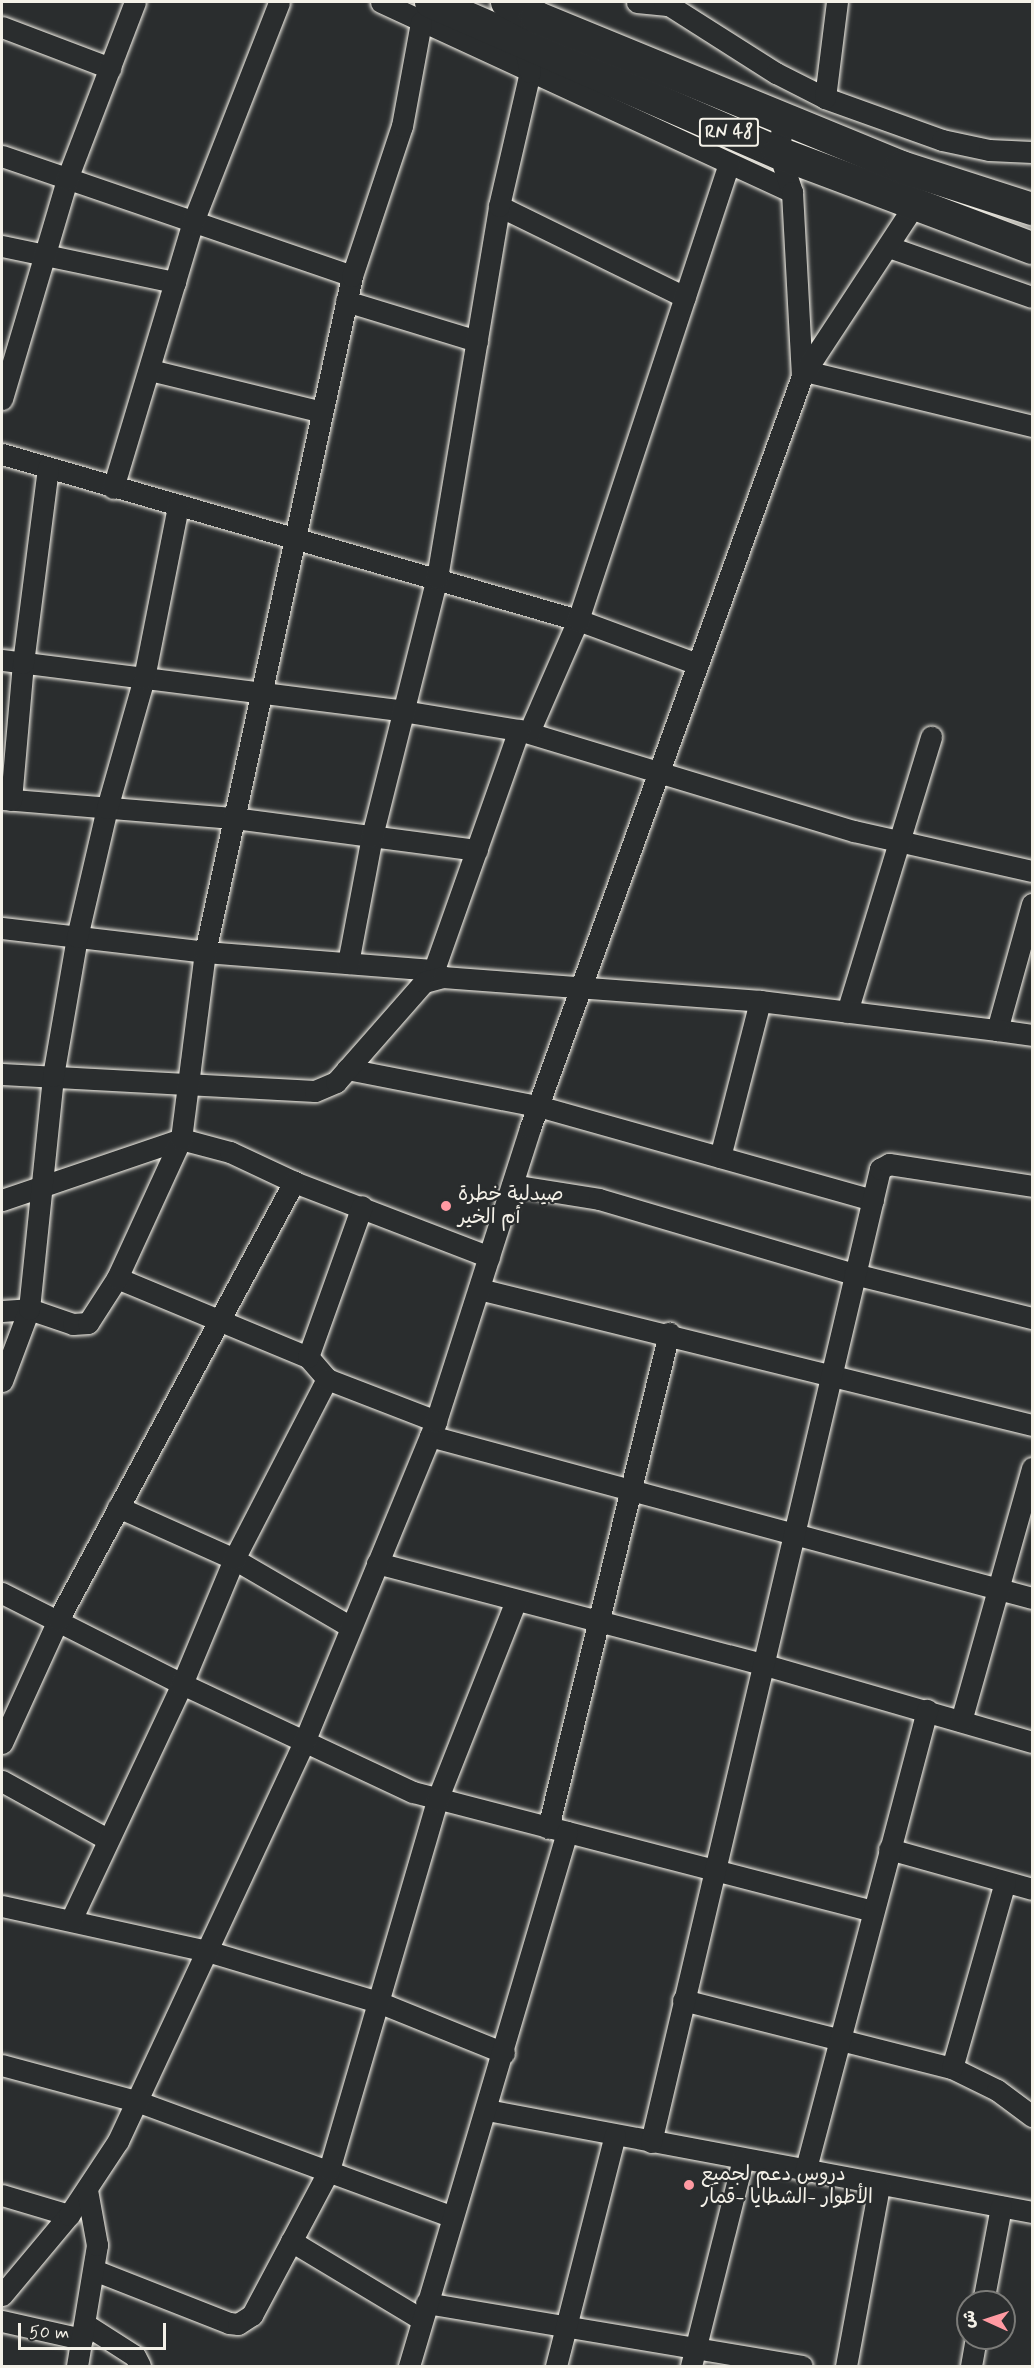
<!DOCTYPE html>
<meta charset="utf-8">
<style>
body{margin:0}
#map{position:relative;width:1034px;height:2368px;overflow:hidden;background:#2a2d2e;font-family:Mynerve,"Playpen Sans Arabic",sans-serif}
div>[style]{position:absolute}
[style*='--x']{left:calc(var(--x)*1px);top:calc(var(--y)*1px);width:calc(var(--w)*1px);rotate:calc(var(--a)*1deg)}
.roads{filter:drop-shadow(0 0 2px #f4f1e8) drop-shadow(0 0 2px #f4f1e8)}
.minor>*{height:21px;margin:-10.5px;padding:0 10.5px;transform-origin:10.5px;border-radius:10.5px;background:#2a2d2e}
.highway>*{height:32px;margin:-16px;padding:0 16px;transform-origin:16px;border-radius:16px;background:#2a2d2e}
.dots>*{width:16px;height:16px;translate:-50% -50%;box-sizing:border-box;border:3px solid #2a2d2e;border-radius:50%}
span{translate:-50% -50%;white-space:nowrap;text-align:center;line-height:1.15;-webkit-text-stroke:4.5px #2a2d2e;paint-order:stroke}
.shield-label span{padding:2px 4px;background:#2a2d2e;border:2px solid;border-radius:4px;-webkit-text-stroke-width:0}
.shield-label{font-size:18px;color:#f4f1e8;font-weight:700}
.poi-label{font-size:20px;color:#f4f1e8}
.left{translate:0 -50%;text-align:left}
.frame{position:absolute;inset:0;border:3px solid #f4f1e8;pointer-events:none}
.north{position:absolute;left:956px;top:2290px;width:60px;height:60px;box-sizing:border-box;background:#2a2d2e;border:2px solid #7b7b78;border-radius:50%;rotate:273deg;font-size:16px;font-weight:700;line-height:24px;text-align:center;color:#f4f1e8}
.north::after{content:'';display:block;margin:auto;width:21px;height:27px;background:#ff9aa2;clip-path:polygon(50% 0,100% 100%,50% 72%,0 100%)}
.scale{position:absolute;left:18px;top:2323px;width:148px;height:27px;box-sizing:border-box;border:3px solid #f4f1e8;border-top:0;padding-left:8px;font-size:18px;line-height:21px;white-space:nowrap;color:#f4f1e8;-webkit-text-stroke:4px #2a2d2e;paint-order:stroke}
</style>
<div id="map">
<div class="roads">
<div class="minor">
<div style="--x:381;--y:2;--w:453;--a:24.8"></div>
<div style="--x:637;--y:2;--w:28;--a:6"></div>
<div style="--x:664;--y:2;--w:133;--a:32.4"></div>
<div style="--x:776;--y:73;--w:55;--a:27"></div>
<div style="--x:825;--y:98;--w:124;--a:19.7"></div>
<div style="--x:942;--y:140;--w:48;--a:12"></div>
<div style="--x:989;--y:150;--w:43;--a:2.7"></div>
<div style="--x:2;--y:27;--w:116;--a:20.8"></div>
<div style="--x:825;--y:98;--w:97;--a:-82.9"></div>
<div style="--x:783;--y:118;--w:35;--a:97"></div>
<div style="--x:779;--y:153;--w:41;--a:71.6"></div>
<div style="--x:792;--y:192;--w:184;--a:86.9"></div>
<div style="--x:2;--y:156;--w:370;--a:18.9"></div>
<div style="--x:499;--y:206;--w:207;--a:26.1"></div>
<div style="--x:2;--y:246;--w:177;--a:11.8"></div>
<div style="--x:889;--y:247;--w:151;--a:19.3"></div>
<div style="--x:346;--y:301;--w:137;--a:17"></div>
<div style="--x:150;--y:370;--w:177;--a:13.7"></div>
<div style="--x:805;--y:371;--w:234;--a:13.6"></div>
<div style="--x:2;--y:399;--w:229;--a:-73.5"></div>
<div style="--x:67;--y:179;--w:190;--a:-69"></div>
<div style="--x:2;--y:454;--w:599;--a:16.08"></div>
<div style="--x:578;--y:620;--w:125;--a:20.2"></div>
<div style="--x:113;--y:488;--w:278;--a:-73.3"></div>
<div style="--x:193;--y:222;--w:236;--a:-68.6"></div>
<div style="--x:2;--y:660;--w:404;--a:7.2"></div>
<div style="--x:403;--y:711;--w:118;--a:9.3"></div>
<div style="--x:519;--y:730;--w:350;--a:16.8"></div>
<div style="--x:854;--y:831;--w:182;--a:12.7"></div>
<div style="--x:529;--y:732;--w:122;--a:-66.4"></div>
<div style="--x:578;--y:620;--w:480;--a:-71.7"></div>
<div style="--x:2;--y:799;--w:233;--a:4.7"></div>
<div style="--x:234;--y:818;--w:245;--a:7.5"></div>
<div style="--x:11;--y:800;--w:138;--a:-85"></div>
<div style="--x:23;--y:663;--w:197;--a:-82.7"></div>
<div style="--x:1032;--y:904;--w:131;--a:105.5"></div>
<div style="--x:997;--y:1030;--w:35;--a:8"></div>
<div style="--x:2;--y:928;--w:204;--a:6.7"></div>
<div style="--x:205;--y:952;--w:231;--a:4.5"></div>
<div style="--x:348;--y:963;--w:129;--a:-79.3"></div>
<div style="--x:372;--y:836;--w:266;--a:-75.9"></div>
<div style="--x:437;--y:578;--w:377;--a:-80.5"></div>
<div style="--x:499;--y:206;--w:138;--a:-77"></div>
<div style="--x:530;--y:72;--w:29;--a:-102"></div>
<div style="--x:431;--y:978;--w:263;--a:-70.5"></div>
<div style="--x:847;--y:1012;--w:288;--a:-73"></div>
<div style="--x:347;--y:1069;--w:195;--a:11"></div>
<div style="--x:538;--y:1106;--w:348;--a:15.7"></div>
<div style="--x:2;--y:1074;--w:313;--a:3.1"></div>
<div style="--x:315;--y:1091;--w:23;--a:-23"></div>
<div style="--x:336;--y:1082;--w:133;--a:-48.7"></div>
<div style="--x:424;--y:982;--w:20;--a:-15"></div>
<div style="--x:443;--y:977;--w:318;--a:4.3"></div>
<div style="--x:760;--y:1001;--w:239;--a:7"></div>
<div style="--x:720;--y:1157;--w:161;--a:-75.6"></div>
<div style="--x:512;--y:1185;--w:88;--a:9.1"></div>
<div style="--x:599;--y:1199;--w:266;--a:16.4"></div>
<div style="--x:854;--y:1274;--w:183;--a:13.9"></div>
<div style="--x:2;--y:1200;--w:189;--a:-18.8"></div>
<div style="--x:181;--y:1139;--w:51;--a:14.9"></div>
<div style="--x:230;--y:1152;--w:71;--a:25.1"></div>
<div style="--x:294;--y:1182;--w:209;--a:21"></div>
<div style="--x:117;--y:1278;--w:207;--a:22.5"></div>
<div style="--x:308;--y:1357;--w:29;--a:49"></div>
<div style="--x:479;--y:1289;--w:569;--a:13.82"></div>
<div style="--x:2;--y:1311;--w:27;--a:-4"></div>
<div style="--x:29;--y:1309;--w:46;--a:18.8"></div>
<div style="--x:73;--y:1324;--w:15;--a:-4"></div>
<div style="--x:88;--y:1323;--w:54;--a:-57.2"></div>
<div style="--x:117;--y:1278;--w:153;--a:-65.3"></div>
<div style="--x:181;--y:1139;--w:189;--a:-82.7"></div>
<div style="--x:205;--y:952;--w:692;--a:-77.73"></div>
<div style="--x:352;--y:276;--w:158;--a:-71.6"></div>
<div style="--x:402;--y:126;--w:106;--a:-79.6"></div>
<div style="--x:308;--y:1357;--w:160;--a:-70.3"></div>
<div style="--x:2;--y:1381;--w:77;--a:-69.4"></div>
<div style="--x:29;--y:1309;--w:234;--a:-84.1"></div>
<div style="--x:53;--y:1076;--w:141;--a:-80.2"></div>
<div style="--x:77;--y:937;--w:132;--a:-76.9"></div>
<div style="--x:107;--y:808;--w:135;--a:-74.1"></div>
<div style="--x:144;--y:678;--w:175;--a:-78.8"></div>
<div style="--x:430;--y:1436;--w:623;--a:15.06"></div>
<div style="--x:118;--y:1507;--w:127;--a:24.1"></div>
<div style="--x:234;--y:1559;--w:135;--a:30.2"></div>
<div style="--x:377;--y:1563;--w:398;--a:14.7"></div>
<div style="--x:762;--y:1664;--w:281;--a:16.1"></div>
<div style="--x:2;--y:1593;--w:202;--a:26.8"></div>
<div style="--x:182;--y:1684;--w:255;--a:25.1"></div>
<div style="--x:413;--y:1792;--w:474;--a:14.5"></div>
<div style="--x:961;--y:1721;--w:263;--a:-74.3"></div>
<div style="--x:2;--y:1743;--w:135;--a:-65.5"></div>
<div style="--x:58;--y:1620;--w:498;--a:-61.7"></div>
<div style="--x:2;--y:1781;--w:120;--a:28.9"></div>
<div style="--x:548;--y:1828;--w:510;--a:-76.26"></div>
<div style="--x:889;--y:1849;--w:148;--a:15.6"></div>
<div style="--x:2;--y:1906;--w:210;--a:12.4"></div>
<div style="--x:207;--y:1951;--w:178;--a:16.6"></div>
<div style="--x:378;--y:2002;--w:136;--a:22"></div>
<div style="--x:71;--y:1920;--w:261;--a:-64.8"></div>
<div style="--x:182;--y:1684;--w:135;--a:-67.4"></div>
<div style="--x:234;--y:1559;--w:203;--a:-62.7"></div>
<div style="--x:327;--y:1379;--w:117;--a:21.1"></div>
<div style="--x:683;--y:2000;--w:277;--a:14.2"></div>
<div style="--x:952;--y:2068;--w:50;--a:26.1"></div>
<div style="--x:997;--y:2090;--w:44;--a:36.6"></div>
<div style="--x:2;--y:2065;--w:142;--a:15.1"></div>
<div style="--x:139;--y:2102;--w:334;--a:20.1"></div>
<div style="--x:952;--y:2068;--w:193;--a:-74.1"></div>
<div style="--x:487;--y:2110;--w:554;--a:10.6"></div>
<div style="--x:651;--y:2142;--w:1000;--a:-76.76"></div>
<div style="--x:880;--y:1169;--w:10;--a:-29"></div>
<div style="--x:889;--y:1164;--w:145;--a:8.7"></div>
<div style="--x:805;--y:2172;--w:478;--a:-75.2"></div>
<div style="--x:2;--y:2195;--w:70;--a:16.6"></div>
<div style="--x:291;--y:2241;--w:152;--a:31"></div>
<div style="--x:94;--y:2270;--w:145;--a:21.4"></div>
<div style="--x:229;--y:2323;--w:9;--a:6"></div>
<div style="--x:238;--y:2324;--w:17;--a:-33"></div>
<div style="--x:252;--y:2315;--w:164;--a:-62"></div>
<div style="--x:329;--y:2170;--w:385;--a:-73.7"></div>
<div style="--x:437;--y:1800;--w:215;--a:-68.4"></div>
<div style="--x:2;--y:2295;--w:104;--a:-50.1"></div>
<div style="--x:69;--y:2215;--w:89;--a:-56.5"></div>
<div style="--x:118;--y:2141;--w:440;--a:-65"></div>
<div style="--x:304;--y:1742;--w:347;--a:-67.6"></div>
<div style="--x:436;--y:1421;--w:308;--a:-72.2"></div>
<div style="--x:530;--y:1128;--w:800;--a:-70.11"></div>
<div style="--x:802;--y:376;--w:206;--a:-56.7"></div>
<div style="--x:983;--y:2302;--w:97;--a:-79.3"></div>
<div style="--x:426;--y:2303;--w:381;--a:9.5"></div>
<div style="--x:2;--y:2321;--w:82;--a:12.7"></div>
<div style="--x:85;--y:2324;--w:59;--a:32.6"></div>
<div style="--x:135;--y:2356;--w:11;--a:63"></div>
<div style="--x:77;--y:2366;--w:123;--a:-80.6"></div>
<div style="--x:97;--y:2245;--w:56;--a:-100.3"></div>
<div style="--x:409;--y:2366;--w:557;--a:-73.52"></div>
<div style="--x:556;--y:2366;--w:238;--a:-75.7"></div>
<div style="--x:691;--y:2366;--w:213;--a:-75.9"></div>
<div style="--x:846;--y:2366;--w:183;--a:-79.6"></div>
<div style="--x:971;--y:2366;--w:28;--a:-80"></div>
</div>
<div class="highway">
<div style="--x:431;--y:2;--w:379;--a:23.5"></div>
<div style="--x:779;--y:153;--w:270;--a:20.6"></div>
<div style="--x:507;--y:2;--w:33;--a:27"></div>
<div style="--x:536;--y:17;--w:395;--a:22.3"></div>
<div style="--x:901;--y:167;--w:138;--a:17.8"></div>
</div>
</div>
<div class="dots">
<div style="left:446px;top:1206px;background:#ff9aa2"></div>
<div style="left:689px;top:2185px;background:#ff9aa2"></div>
</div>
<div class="shield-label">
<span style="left:729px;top:132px">RN 48</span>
</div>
<div class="poi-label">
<span class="left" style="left:458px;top:1206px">صيدلية خطرة<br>أم الخير</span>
<span class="left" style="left:701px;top:2186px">دروس دعم لجميع<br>الأطوار -الشطايا -قمار</span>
</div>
<div class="frame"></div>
<div class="north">ش</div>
<div class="scale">50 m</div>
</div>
